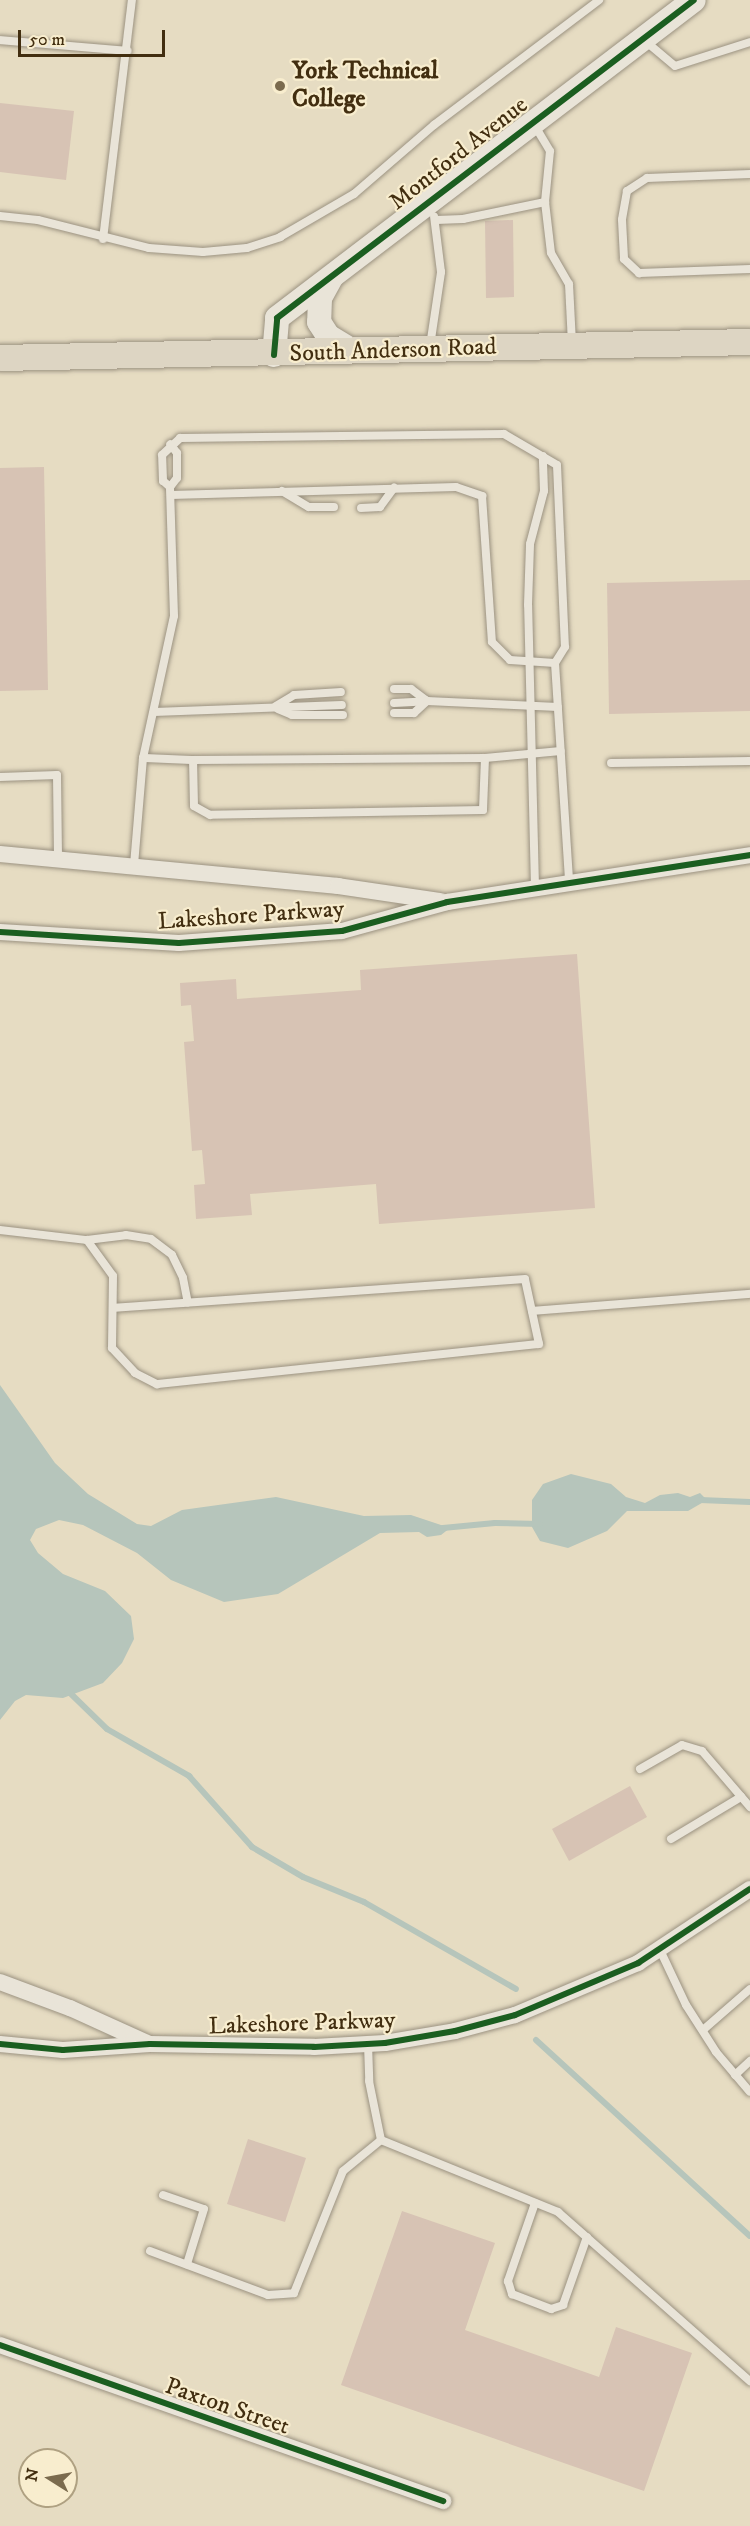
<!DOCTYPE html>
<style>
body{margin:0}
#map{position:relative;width:750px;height:2526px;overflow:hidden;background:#e6dcc2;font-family:"IM FELL DW Pica",serif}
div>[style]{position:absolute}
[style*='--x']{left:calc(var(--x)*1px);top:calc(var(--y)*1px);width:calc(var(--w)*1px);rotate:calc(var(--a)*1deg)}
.water>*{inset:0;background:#b6c5bb}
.stream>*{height:6px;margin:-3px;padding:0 3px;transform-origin:3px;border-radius:3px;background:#b6c5bb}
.building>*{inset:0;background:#d7c3b4}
.roads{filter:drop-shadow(0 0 2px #9b9281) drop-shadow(0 0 2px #9b9281)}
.lane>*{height:8px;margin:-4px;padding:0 4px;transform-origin:4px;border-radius:4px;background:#e9e4d8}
.street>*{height:16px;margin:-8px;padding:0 8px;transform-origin:8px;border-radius:8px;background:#e9e4d8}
.secondary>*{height:24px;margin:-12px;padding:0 12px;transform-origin:12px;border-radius:12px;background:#e9e4d8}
.primary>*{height:26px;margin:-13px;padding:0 13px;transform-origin:13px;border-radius:13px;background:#ddd5c3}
.cycleway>*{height:6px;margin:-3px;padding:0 3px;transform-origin:3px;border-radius:3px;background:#1b5e20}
.dots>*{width:16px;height:16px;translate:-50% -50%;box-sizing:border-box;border:3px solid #f8edce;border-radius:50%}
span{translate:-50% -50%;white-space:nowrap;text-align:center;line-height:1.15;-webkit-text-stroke:4.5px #f8edce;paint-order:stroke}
.poi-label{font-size:24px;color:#422e10;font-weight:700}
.left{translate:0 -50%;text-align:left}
.street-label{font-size:24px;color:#422e10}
.north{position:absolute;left:18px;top:2448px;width:60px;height:60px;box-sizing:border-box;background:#f8edce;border:2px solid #afa182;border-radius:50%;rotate:281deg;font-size:16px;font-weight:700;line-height:24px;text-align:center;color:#422e10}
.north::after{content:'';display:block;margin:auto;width:21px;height:27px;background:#7b6b4e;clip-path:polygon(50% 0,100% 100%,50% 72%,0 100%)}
.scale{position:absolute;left:18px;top:30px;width:147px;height:27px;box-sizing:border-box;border:3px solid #422e10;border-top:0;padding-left:8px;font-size:18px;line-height:21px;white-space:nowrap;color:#422e10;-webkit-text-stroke:4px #f8edce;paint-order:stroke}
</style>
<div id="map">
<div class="water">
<div style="clip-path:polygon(0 1385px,55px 1463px,88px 1494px,137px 1524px,151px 1526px,182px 1510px,276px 1497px,364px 1516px,411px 1515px,450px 1528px,441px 1535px,427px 1537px,419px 1532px,380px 1533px,278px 1594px,224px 1602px,171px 1580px,137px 1553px,83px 1525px,59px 1520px,36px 1529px,30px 1540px,38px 1553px,63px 1574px,105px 1591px,131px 1616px,134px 1639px,122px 1663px,103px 1683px,63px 1698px,26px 1695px,15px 1701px,0 1720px)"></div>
<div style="clip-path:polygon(571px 1474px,611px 1484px,626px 1497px,645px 1503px,660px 1495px,678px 1493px,690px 1497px,700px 1493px,707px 1500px,688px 1511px,627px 1511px,607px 1531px,568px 1548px,540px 1541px,532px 1527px,532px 1500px,543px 1484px)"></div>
</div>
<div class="stream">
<div style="--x:700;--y:1500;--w:50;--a:2.3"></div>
<div style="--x:443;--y:1528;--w:52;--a:-5.5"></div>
<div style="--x:495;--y:1523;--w:45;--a:1.3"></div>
<div style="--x:67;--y:1690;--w:56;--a:44.3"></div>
<div style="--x:107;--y:1729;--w:95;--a:29.8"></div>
<div style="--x:189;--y:1776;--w:95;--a:48.4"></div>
<div style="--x:252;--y:1847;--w:59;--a:30.5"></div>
<div style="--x:303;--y:1877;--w:66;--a:22.3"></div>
<div style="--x:364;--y:1902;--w:175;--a:29.8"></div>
<div style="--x:536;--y:2040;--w:290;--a:42.5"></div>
</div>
<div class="building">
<div style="clip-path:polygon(0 103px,74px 111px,66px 180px,0 172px)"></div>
<div style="clip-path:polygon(513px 220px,514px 297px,486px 298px,485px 221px)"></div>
<div style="clip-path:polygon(44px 467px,48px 690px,0 691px,0 468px)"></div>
<div style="clip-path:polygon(750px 580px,750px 711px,609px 714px,607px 583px)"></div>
<div style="clip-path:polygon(577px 954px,595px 1208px,379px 1224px,376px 1184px,250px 1194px,252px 1215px,196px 1219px,194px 1185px,205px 1184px,202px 1150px,192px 1151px,184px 1042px,194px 1041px,191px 1005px,181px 1006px,180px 983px,236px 979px,237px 999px,361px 990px,360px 970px)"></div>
<div style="clip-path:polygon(630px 1786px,647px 1817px,569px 1861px,552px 1829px)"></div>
<div style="clip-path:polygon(248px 2139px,306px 2158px,285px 2222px,227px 2204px)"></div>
<div style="clip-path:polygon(402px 2211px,495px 2243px,465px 2330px,599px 2377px,616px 2327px,692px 2353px,644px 2491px,341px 2385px)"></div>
</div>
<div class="roads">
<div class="lane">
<div style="--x:0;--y:40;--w:128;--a:4.9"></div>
<div style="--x:644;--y:40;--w:40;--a:40"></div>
<div style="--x:675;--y:66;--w:79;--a:-17.7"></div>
<div style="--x:750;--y:174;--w:103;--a:177.8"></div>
<div style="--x:647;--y:178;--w:24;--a:147"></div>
<div style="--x:627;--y:191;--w:29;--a:100"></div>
<div style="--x:622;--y:220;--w:39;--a:87"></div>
<div style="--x:624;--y:259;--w:21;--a:43"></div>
<div style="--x:639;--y:273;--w:111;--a:-2.1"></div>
<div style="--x:545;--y:202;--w:51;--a:83.3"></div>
<div style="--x:551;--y:253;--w:36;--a:60"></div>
<div style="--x:569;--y:284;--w:59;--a:87.1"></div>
<div style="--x:0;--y:216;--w:38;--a:6"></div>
<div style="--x:38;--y:220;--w:114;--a:14.2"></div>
<div style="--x:149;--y:248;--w:54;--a:4.2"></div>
<div style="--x:203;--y:252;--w:44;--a:-5.2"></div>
<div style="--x:247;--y:248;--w:35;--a:-18"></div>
<div style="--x:280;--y:237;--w:86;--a:-30.2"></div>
<div style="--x:354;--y:194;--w:106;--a:-40.8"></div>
<div style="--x:434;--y:125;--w:207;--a:-37.1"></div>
<div style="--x:436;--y:220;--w:27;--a:-2"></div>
<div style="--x:463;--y:219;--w:84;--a:-11.7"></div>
<div style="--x:545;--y:202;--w:51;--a:-84.4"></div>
<div style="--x:550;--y:151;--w:29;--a:-121"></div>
<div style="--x:103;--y:239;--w:241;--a:-83.1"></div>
<div style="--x:430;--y:346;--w:75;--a:-81.5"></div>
<div style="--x:441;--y:272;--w:56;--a:-97.1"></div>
<div style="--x:170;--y:487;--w:9;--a:-139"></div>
<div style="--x:163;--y:481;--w:26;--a:-92"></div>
<div style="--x:162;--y:455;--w:25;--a:-43"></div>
<div style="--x:180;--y:438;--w:324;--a:-0.7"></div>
<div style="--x:504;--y:434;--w:61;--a:30.3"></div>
<div style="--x:557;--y:465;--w:182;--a:87.5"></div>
<div style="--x:565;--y:647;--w:19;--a:122"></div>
<div style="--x:555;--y:663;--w:219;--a:86.3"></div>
<div style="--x:282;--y:491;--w:31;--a:31"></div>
<div style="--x:309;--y:507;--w:25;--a:0"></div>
<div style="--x:171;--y:495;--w:285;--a:-1.6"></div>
<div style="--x:456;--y:487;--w:28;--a:19"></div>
<div style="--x:482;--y:496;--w:146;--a:86.1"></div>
<div style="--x:492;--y:642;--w:25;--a:45"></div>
<div style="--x:510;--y:660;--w:45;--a:3.8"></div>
<div style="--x:361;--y:508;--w:19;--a:-3"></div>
<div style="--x:380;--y:507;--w:24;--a:-54"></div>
<div style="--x:394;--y:689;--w:17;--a:0"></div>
<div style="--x:411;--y:689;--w:20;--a:37"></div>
<div style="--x:394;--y:703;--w:33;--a:-3"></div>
<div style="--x:276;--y:706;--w:21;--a:-31"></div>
<div style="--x:294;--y:695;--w:47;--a:-3.7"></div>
<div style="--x:278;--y:709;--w:15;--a:23"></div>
<div style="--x:292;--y:715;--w:51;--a:0"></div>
<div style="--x:154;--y:712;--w:188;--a:-2.1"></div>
<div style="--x:394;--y:713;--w:20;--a:0"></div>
<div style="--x:414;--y:713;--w:18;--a:-43"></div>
<div style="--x:427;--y:701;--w:131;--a:2.6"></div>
<div style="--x:143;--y:758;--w:50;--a:2.3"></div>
<div style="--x:485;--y:758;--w:52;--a:92.2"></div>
<div style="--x:483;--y:810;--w:273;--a:179"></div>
<div style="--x:210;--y:815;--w:18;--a:-151"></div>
<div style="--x:194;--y:806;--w:46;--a:-91.2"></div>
<div style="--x:193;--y:760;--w:292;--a:-0.4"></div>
<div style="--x:485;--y:758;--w:76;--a:-5.3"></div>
<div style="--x:611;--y:763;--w:139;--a:-0.8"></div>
<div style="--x:0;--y:777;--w:57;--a:-2"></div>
<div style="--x:57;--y:775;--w:82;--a:89.3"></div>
<div style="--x:134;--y:865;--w:107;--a:-85.2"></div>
<div style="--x:143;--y:758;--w:145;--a:-77.7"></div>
<div style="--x:174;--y:616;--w:129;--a:-91.8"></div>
<div style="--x:170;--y:487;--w:11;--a:-52"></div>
<div style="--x:177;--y:478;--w:25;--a:-90"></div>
<div style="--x:177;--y:453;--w:11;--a:-128"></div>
<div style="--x:535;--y:887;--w:282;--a:-91.4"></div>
<div style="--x:528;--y:605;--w:61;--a:-88.1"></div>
<div style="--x:530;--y:544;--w:55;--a:-75.2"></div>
<div style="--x:544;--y:491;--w:35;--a:-92"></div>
<div style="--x:0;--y:1230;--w:88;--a:6.6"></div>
<div style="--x:87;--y:1240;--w:44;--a:54.2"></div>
<div style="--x:113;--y:1276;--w:72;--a:90.8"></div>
<div style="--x:112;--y:1348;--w:34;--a:47"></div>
<div style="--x:135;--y:1373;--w:25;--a:27"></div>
<div style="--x:157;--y:1384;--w:384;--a:-6"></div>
<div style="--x:539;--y:1344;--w:66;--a:-102.2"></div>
<div style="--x:525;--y:1279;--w:411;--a:176"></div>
<div style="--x:87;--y:1240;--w:39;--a:-7"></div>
<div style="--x:126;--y:1235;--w:25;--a:9"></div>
<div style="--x:151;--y:1239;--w:26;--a:37"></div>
<div style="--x:172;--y:1255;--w:25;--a:64"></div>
<div style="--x:183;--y:1278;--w:25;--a:79"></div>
<div style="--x:532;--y:1311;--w:219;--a:-4.5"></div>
<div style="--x:640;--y:1769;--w:48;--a:-29.7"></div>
<div style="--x:682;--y:1745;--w:21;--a:17"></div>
<div style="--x:702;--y:1751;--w:74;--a:49.4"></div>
<div style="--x:671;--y:1839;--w:82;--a:-31"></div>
<div style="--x:660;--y:1950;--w:61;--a:64.7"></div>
<div style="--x:686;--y:2005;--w:56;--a:57.4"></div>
<div style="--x:716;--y:2052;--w:52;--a:49.6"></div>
<div style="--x:703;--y:2030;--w:62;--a:-41.1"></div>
<div style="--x:368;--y:2044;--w:37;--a:88"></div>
<div style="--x:369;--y:2081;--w:60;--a:78.5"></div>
<div style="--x:381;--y:2140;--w:191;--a:22.1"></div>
<div style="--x:558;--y:2212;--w:256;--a:41.4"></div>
<div style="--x:735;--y:2075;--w:21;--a:-43"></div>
<div style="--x:163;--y:2195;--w:43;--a:18.9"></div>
<div style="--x:204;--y:2209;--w:58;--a:107.2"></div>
<div style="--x:535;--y:2203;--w:83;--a:109.1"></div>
<div style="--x:508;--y:2281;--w:14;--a:73"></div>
<div style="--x:512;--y:2294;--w:42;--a:21"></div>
<div style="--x:551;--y:2309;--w:13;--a:-18"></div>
<div style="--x:563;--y:2305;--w:72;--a:-70.6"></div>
<div style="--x:150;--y:2251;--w:126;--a:20.4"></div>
<div style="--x:268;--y:2295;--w:26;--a:-4"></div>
<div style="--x:294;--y:2293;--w:131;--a:-68.1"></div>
<div style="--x:343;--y:2171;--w:49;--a:-39.2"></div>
</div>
<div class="street">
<div style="--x:0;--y:854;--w:340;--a:5.4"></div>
<div style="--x:338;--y:886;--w:103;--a:8.4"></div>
<div style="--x:0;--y:932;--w:179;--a:3.5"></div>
<div style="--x:179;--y:943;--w:163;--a:-4.2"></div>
<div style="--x:342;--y:931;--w:109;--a:-15.4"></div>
<div style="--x:447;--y:902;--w:307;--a:-8.8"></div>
<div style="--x:0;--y:1982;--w:75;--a:20.4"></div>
<div style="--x:70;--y:2008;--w:85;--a:24.4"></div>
<div style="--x:0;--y:2044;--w:63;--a:5.4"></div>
<div style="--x:63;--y:2050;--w:87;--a:-3.9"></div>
<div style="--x:150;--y:2044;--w:164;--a:1"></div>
<div style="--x:314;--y:2047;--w:71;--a:-3.2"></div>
<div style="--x:385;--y:2043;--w:71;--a:-9.7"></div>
<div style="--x:455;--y:2031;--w:62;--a:-14.9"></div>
<div style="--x:515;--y:2015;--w:134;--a:-22.9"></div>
<div style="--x:638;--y:1963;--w:134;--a:-33.5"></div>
<div style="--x:0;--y:2345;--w:470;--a:19.4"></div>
</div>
<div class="secondary">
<div style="--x:331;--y:278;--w:23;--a:119"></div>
<div style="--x:320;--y:298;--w:24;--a:92"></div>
<div style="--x:319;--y:322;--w:17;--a:57"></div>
<div style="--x:328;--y:336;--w:29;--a:31"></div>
<div style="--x:274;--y:355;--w:37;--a:-85"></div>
<div style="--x:277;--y:318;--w:524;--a:-37.33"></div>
</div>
<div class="primary">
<div style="--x:0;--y:358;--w:750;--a:-1.22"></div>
</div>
</div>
<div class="cycleway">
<div style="--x:274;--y:355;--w:37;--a:-85"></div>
<div style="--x:277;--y:318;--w:524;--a:-37.33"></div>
<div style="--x:0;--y:932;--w:179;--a:3.5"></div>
<div style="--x:179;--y:943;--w:163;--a:-4.2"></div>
<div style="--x:342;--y:931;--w:109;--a:-15.4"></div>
<div style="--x:447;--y:902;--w:307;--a:-8.8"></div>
<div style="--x:0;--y:2044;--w:63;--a:5.4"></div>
<div style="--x:63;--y:2050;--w:87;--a:-3.9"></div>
<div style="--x:150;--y:2044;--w:164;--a:1"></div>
<div style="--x:314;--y:2047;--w:71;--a:-3.2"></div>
<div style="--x:385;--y:2043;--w:71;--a:-9.7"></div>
<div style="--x:455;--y:2031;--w:62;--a:-14.9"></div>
<div style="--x:515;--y:2015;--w:134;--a:-22.9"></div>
<div style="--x:638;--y:1963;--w:134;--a:-33.5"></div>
<div style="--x:0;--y:2345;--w:470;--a:19.4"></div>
</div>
<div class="dots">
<div style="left:280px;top:86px;background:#7b6b4e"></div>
</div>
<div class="poi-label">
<span class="left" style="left:292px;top:86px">York Technical<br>College</span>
</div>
<div class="street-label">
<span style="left:459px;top:154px;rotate:-38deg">Montford Avenue</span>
<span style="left:393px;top:351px;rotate:-2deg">South Anderson Road</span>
<span style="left:251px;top:916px;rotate:-4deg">Lakeshore Parkway</span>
<span style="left:302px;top:2024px;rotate:-2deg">Lakeshore Parkway</span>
<span style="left:227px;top:2407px;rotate:19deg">Paxton Street</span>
</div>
<div class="north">N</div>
<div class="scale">50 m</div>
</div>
